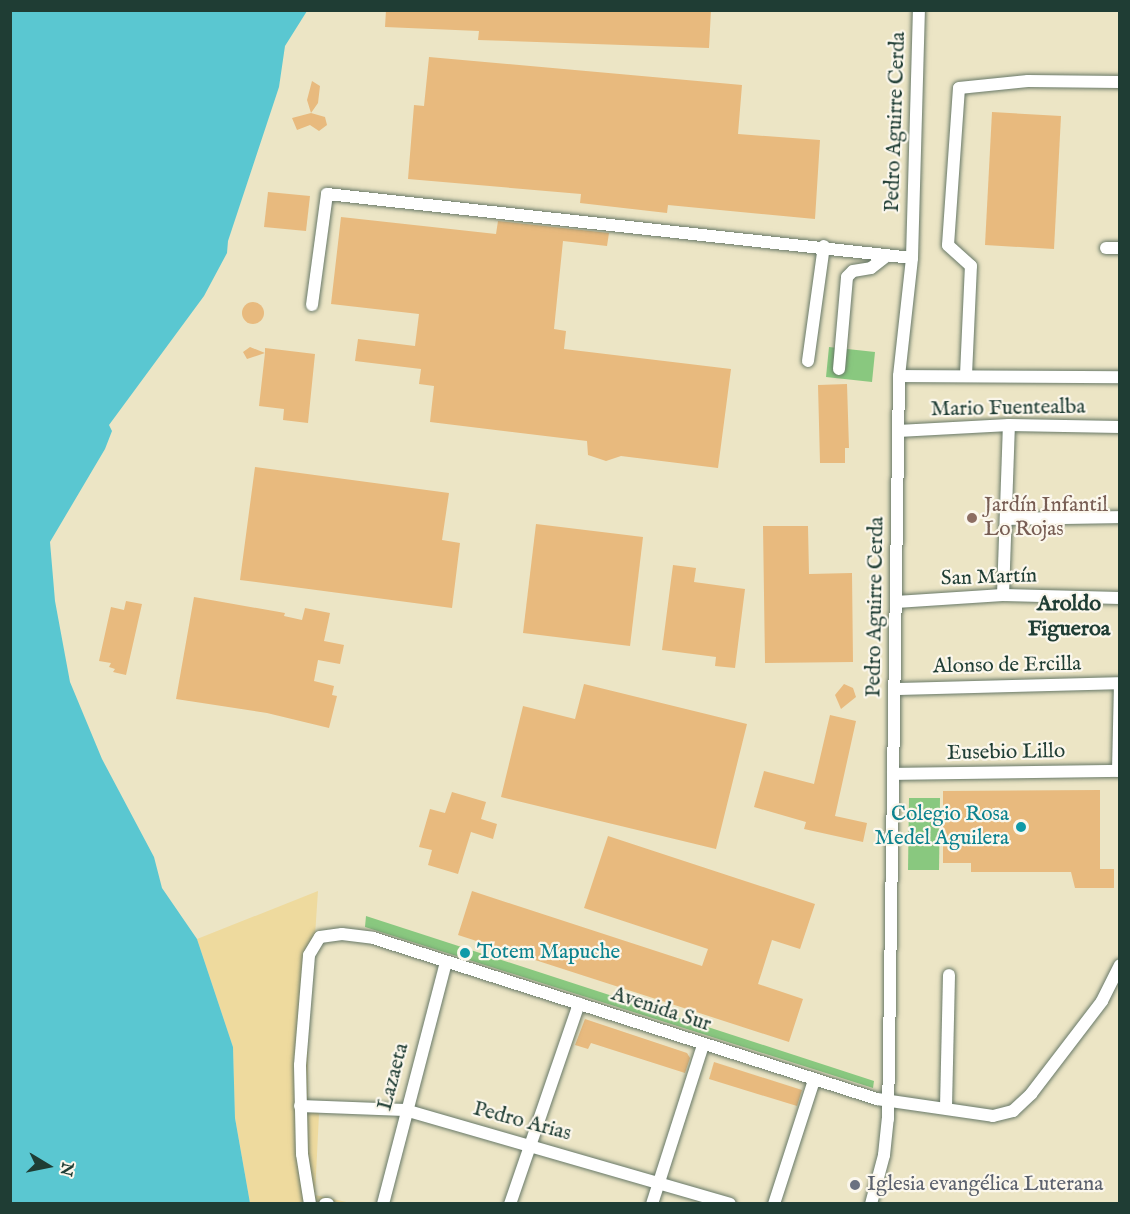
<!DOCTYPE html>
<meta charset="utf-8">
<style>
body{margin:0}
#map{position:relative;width:1130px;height:1214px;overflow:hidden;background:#ece5c5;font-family:"IM FELL English",serif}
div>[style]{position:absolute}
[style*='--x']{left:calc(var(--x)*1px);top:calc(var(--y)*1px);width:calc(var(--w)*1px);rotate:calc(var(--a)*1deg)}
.green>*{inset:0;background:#89c87f}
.sand>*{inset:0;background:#eeda9e}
.water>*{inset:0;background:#5ac7d1}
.building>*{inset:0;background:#e8ba7e}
.round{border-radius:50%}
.roads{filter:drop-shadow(0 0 2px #677867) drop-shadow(0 0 2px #677867)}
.minor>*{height:12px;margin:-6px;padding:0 6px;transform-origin:6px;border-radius:6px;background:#fff}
.dots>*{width:16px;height:16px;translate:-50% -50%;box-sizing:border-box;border:3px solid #fbf7ec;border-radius:50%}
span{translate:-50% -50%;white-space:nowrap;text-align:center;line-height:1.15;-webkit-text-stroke:4.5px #fbf7ec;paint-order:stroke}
.street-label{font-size:21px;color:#1f3d34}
.education-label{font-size:21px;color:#785e54}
.left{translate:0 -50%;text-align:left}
.culture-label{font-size:21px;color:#0d838f}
.right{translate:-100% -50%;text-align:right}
.worship-label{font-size:21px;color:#5b616d}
.neighbourhood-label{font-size:22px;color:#1f3d34;font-weight:700}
.frame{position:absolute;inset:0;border:12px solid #1f3d34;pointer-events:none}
.north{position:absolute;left:18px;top:1136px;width:60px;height:60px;-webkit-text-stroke:4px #fbf7ec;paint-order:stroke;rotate:100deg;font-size:16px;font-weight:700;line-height:24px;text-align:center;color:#1f3d34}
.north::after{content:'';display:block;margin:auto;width:21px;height:27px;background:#1f3d34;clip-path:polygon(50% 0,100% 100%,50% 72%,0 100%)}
</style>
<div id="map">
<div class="green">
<div style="clip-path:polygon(829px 347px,875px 352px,872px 382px,826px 377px)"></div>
<div style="clip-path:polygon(909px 798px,940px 798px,939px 870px,908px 870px)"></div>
<div style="clip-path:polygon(366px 916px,874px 1081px,873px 1088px,365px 927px)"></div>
</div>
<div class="sand">
<div style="clip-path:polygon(318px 891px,308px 1040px,308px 1099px,319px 1114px,315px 1195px,351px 1203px,250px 1203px,235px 1118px,233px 1047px,197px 939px)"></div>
</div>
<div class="water">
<div style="clip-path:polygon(10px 11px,307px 11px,285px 46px,279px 87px,228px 241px,227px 253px,204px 296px,109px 425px,112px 431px,105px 449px,50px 542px,55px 601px,70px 682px,102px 759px,154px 857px,162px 888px,197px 939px,233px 1047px,235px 1118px,250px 1203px,11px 1203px)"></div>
</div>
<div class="building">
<div style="clip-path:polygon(386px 10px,711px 10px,709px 48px,478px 40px,479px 31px,385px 27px)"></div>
<div style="clip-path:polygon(429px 57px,742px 85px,738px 134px,820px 140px,815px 219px,668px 205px,667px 213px,580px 203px,581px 194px,408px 179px,414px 105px,424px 106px)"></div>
<div style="clip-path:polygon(312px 81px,320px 86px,318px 103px,311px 113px,325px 117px,327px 125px,319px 131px,310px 125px,297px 130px,292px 118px,311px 113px,307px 100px)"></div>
<div style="clip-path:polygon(992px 112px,1061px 116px,1054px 249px,985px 245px)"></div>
<div style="clip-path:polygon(268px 192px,310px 196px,306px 231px,264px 227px)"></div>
<div style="clip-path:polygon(341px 217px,496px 234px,498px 221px,609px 233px,607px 246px,563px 241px,554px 329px,566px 331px,564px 349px,731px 369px,718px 468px,621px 456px,606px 461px,588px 455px,587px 441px,430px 422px,434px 386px,419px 384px,421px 369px,355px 361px,358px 339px,415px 346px,419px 314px,331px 304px)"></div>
<div class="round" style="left:242px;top:302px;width:22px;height:22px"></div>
<div style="clip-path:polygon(250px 347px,265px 353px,265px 348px,315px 354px,308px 423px,283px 420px,284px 409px,259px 406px,265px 353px,247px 359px,243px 352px)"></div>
<div style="clip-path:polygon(847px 384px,849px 448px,845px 448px,845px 463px,820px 463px,818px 385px)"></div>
<div style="clip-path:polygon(255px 467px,449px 493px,442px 540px,460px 543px,452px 608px,240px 580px)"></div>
<div style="clip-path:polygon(536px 524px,643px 537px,630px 646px,523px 633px)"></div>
<div style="clip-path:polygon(763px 526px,808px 526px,809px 574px,852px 573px,853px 662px,765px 663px)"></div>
<div style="clip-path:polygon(673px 565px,696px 568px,694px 582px,745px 589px,735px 668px,715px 666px,716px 657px,662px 650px)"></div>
<div style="clip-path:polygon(194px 597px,285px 613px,284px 616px,302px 620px,305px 608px,330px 613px,324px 641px,344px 645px,340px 664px,318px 660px,314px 681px,334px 686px,332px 695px,337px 696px,329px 728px,267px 713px,176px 699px)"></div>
<div style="clip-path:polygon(126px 601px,142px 604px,126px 675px,113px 672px,115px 669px,109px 667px,111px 663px,99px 661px,111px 607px,124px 610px)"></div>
<div style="clip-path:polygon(584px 684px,747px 724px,716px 849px,501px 797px,523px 706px,575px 719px)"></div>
<div style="clip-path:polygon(844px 684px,853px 688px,856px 697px,841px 709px,835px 695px)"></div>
<div style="clip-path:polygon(830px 715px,856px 721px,835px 816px,867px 823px,863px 842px,804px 829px,806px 822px,754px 807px,764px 771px,814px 784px)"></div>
<div style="clip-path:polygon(1100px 790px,1100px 869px,1114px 869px,1114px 888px,1075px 888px,1071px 872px,971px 872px,971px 863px,943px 863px,943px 791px)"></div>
<div style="clip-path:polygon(452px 792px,486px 802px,481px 819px,497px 824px,493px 839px,471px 832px,458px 874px,428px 865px,432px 850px,419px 847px,430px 809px,445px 813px)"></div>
<div style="clip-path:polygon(608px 836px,815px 904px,800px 949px,772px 940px,758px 984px,803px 999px,789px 1042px,458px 935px,472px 891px,702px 966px,708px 949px,584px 908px)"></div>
<div style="clip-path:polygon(585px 1019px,687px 1053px,690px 1058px,685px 1073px,591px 1043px,588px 1049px,575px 1045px)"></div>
<div style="clip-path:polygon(714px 1062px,802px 1090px,797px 1106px,709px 1079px)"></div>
</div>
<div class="roads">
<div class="minor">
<div style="--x:1106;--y:248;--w:14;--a:0"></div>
<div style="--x:312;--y:305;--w:112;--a:-82.3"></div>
<div style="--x:327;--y:194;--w:588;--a:6.24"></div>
<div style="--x:808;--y:361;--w:116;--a:-82.1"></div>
<div style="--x:839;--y:369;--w:92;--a:-85"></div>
<div style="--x:847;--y:277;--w:8;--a:-45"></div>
<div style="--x:853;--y:271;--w:18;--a:-9"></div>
<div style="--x:871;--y:268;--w:18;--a:-38"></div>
<div style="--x:966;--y:375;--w:109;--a:-87.4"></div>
<div style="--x:971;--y:266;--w:31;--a:-138"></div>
<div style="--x:948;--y:245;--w:157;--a:-86"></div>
<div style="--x:959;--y:88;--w:69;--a:-5.8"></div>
<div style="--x:1028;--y:81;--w:92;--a:0.6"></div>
<div style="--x:899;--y:376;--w:221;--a:0.3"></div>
<div style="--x:898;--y:431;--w:111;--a:-3.1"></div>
<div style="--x:1009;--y:425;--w:111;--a:1"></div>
<div style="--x:1007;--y:519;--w:113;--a:-1"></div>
<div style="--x:1003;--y:595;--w:170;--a:-88"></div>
<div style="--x:896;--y:602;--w:107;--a:-3.7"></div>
<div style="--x:1003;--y:595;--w:117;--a:1.5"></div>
<div style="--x:895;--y:689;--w:225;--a:-1.5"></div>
<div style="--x:1118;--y:771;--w:86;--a:-88.7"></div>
<div style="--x:893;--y:774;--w:227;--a:-0.8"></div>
<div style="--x:300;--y:1106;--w:105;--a:2.2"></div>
<div style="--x:405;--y:1110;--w:338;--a:16.1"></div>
<div style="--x:946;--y:1107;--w:132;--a:-88.7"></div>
<div style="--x:310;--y:1204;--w:51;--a:-99.1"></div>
<div style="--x:302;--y:1154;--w:89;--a:-91.3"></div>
<div style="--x:300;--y:1065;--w:110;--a:-85.3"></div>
<div style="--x:309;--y:955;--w:21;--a:-59"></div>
<div style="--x:320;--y:937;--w:22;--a:-8"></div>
<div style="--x:342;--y:934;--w:31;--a:7"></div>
<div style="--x:373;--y:938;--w:529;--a:17.72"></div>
<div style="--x:877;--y:1099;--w:117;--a:8.3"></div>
<div style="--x:993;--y:1116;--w:21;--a:-14"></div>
<div style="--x:1013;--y:1111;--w:25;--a:-43"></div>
<div style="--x:1031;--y:1094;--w:117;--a:-52.6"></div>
<div style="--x:1102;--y:1001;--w:40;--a:-63.4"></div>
<div style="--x:325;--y:1204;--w:3;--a:0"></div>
<div style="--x:383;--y:1204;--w:250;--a:-75.4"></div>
<div style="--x:510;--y:1204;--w:212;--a:-71"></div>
<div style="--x:652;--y:1204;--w:167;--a:-72.2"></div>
<div style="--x:774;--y:1204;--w:130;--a:-72.1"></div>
<div style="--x:871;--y:1204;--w:51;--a:-75.1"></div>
<div style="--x:884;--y:1155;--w:36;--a:-84"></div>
<div style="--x:888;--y:1119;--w:743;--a:-89.15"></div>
<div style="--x:899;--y:376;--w:119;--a:-83.7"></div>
<div style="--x:912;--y:258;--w:248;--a:-88.4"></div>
</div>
</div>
<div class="dots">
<div style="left:972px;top:518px;background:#8d6e63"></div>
<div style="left:1021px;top:827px;background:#0f9aa8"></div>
<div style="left:465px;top:953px;background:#0f9aa8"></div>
<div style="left:855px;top:1185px;background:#6b7280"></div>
</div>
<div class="street-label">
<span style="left:896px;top:122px;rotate:-88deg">Pedro Aguirre Cerda</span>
<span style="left:1008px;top:409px;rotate:-1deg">Mario Fuentealba</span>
<span style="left:989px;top:578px;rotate:-2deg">San Martín</span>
<span style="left:876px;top:607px;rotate:-89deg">Pedro Aguirre Cerda</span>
<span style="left:1007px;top:666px;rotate:-1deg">Alonso de Ercilla</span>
<span style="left:1006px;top:753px;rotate:-1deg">Eusebio Lillo</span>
<span style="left:661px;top:1010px;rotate:18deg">Avenida Sur</span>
<span style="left:394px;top:1077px;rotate:-75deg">Lazaeta</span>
<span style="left:522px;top:1122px;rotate:15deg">Pedro Arias</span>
</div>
<div class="education-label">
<span class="left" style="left:984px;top:518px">Jardín Infantil<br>Lo Rojas</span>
</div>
<div class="culture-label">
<span class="right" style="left:1009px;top:827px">Colegio Rosa<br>Medel Aguilera</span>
<span class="left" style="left:477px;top:953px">Totem Mapuche</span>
</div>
<div class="worship-label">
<span class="left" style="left:867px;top:1185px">Iglesia evangélica Luterana</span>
</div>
<div class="neighbourhood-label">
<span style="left:1069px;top:617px">Aroldo<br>Figueroa</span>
</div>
<div class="frame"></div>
<div class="north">N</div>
</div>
